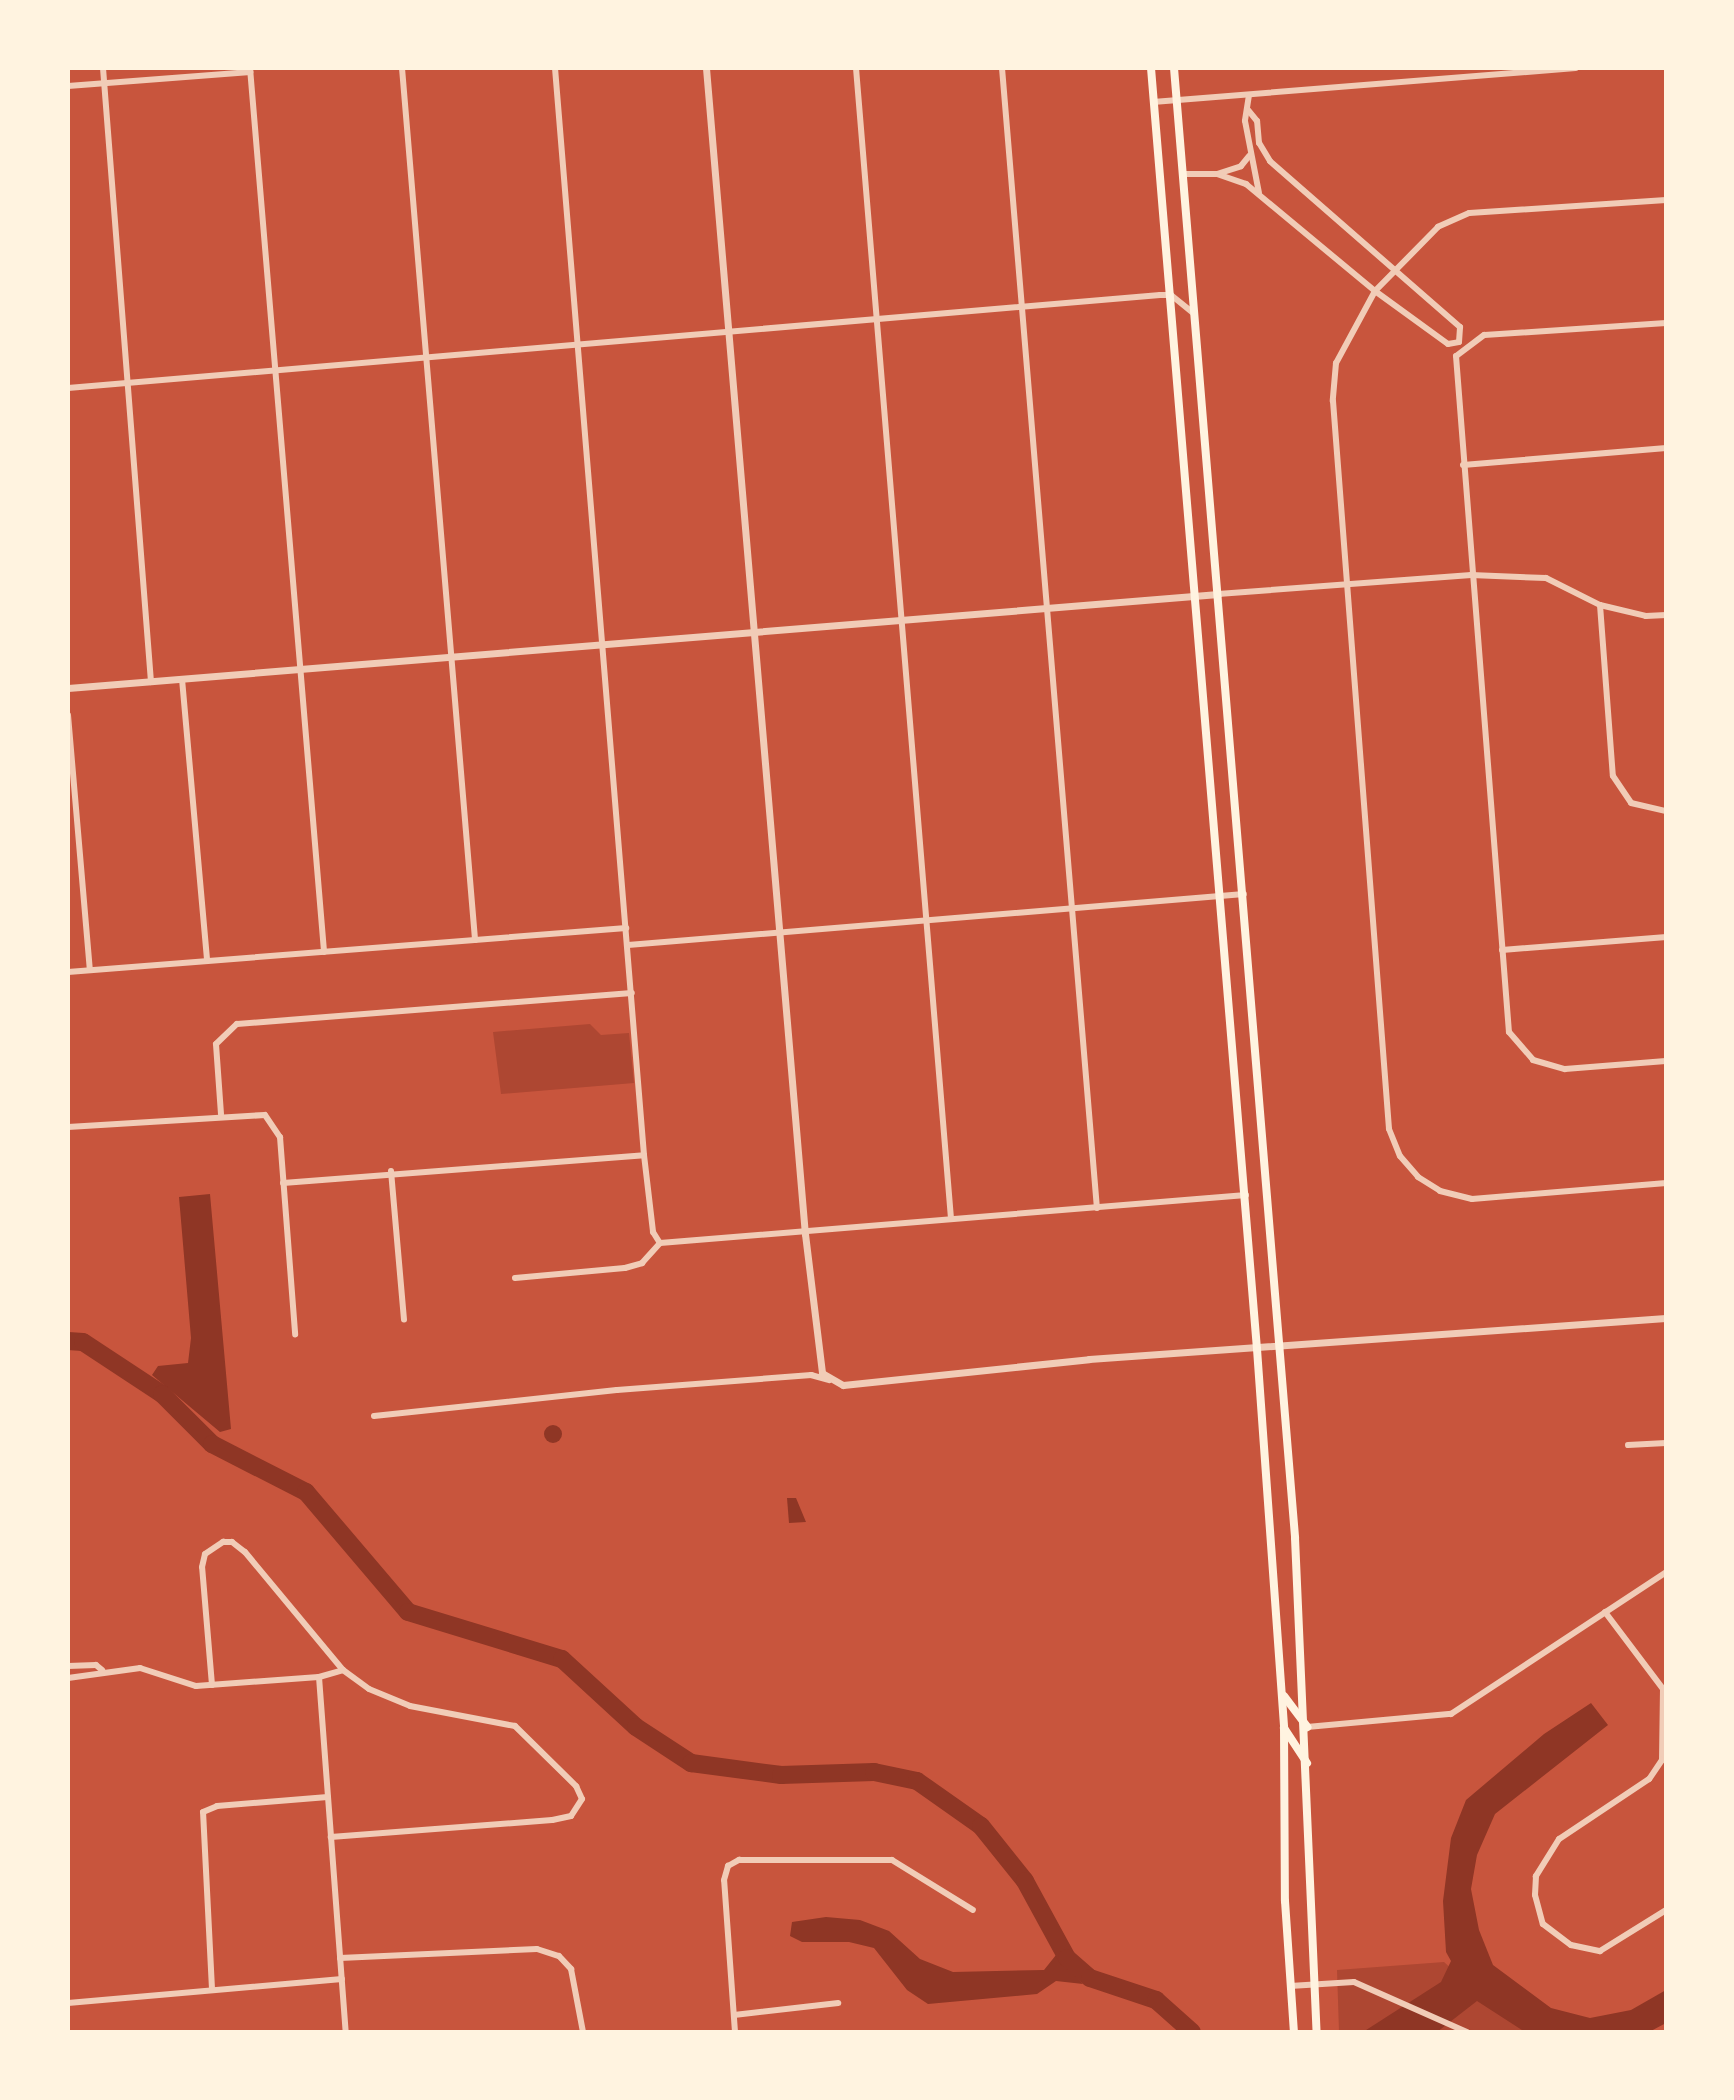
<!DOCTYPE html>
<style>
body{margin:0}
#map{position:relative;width:1734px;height:2100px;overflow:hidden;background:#c8553d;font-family:"Roboto Condensed",sans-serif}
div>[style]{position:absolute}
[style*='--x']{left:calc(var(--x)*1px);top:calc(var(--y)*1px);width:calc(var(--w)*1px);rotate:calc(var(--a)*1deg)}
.green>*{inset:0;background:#ae4732}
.water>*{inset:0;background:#8f3625}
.round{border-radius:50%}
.river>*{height:18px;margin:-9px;padding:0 9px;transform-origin:9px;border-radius:9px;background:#8f3625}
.minor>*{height:6px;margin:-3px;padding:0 3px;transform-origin:3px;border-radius:3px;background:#f1ccb7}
.tertiary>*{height:7px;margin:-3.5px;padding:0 3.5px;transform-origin:3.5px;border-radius:3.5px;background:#f1ccb7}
.secondary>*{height:8px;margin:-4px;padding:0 4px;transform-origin:4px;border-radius:4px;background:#fff3e0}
span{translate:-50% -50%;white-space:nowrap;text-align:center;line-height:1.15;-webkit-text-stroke:6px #fff3e0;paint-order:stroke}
.frame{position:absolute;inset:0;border:70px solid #fff3e0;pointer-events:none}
</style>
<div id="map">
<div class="green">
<div style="clip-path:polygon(590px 1024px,601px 1035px,629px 1033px,634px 1083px,501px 1094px,493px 1032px)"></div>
<div style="clip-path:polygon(1444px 1962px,1484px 1998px,1541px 2032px,1339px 2032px,1337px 1970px)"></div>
</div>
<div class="water">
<div style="clip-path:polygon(210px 1194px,231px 1429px,220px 1432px,152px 1375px,158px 1366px,188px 1363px,191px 1338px,179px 1197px)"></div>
<div class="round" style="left:544px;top:1425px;width:18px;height:18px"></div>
<div style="clip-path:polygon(787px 1498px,796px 1498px,806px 1522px,789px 1523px)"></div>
<div style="clip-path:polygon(1591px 1703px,1608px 1725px,1495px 1814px,1477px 1855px,1471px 1889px,1479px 1930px,1493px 1965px,1551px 2008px,1590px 2018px,1631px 2010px,1666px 1990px,1666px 2023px,1649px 2032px,1525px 2032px,1477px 2001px,1437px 2032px,1363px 2032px,1441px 1982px,1451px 1961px,1446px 1952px,1443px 1901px,1451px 1838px,1466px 1800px,1544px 1734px)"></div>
<div style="clip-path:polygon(826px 1917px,860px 1920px,889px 1931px,920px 1959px,953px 1972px,1044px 1970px,1056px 1955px,1083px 1984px,1056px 1981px,1037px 1994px,928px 2004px,907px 1990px,874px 1948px,849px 1942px,802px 1942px,790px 1936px,792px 1922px)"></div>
</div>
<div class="river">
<div style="--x:68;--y:1341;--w:15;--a:4"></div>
<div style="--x:83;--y:1342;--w:95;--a:33.4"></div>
<div style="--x:162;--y:1394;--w:71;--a:45"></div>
<div style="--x:212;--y:1444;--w:106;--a:27.1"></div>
<div style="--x:306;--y:1492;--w:157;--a:49.6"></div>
<div style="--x:408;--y:1612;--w:161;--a:17"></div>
<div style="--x:562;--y:1659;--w:100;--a:42.6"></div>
<div style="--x:636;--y:1727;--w:66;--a:33.2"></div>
<div style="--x:691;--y:1763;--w:91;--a:7.6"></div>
<div style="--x:781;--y:1775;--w:93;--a:-1.8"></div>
<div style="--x:874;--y:1772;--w:44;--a:11.8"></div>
<div style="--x:917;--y:1781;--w:78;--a:35.1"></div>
<div style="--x:981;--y:1826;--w:70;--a:51.3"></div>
<div style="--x:1025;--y:1881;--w:88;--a:61.4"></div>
<div style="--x:1067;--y:1958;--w:30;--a:41"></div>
<div style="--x:1090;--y:1978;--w:70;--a:18.4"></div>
<div style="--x:1156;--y:2000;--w:48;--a:41.6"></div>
</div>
<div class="minor">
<div style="--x:103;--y:68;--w:616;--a:85.53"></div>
<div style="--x:250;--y:68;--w:887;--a:85.21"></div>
<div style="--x:402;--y:68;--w:875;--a:85.21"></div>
<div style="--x:555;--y:68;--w:1091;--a:85.32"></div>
<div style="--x:644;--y:1155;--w:78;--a:83.3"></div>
<div style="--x:653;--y:1232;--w:13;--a:58"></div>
<div style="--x:856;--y:68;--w:1155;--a:85.28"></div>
<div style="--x:1002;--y:68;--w:1144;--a:85.24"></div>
<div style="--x:68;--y:86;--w:183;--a:-4.4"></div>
<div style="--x:1249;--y:95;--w:26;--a:99"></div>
<div style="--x:1245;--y:121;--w:73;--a:79"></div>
<div style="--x:1153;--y:102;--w:424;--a:-4.6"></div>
<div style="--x:1183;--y:174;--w:34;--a:0"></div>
<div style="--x:1217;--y:174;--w:31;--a:19"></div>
<div style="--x:1246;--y:184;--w:168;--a:39.7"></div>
<div style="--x:1375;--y:291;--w:90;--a:36"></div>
<div style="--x:1448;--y:344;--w:11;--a:-10"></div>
<div style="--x:1459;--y:342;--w:15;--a:-86"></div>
<div style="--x:1460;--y:327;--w:252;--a:-138.9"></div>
<div style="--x:1270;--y:161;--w:21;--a:-121"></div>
<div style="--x:1259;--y:143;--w:22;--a:-95"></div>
<div style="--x:1257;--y:121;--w:14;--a:-129"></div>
<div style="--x:1217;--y:174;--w:25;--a:-18"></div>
<div style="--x:1241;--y:166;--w:13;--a:-51"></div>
<div style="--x:1666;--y:200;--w:197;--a:176.2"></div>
<div style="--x:1469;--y:213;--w:34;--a:156"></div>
<div style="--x:1438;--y:227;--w:90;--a:134.5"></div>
<div style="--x:1375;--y:291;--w:82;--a:118.4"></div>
<div style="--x:1336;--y:363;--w:38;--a:95"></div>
<div style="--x:1333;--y:401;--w:730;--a:85.6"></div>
<div style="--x:1389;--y:1129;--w:29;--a:68"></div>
<div style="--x:1400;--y:1156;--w:28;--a:49"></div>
<div style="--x:1418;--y:1177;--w:26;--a:32"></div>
<div style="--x:1440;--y:1191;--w:33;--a:14"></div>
<div style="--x:1472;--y:1199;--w:195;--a:-4.7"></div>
<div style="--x:1666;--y:323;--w:182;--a:176.2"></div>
<div style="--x:1484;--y:335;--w:35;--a:143"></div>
<div style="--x:1456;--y:356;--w:678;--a:85.52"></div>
<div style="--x:1509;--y:1032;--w:37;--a:49"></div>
<div style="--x:1533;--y:1060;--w:33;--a:16"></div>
<div style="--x:1565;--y:1069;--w:101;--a:-4.5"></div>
<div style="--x:68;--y:388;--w:1096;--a:-4.87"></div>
<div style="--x:1160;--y:295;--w:11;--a:0"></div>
<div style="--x:1171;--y:295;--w:28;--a:39"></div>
<div style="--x:1463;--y:465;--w:204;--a:-4.8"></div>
<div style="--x:1218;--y:594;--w:254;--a:-4.3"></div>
<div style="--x:1471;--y:575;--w:75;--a:2.3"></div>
<div style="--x:1546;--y:578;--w:60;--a:26.6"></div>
<div style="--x:1600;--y:605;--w:47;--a:13.4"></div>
<div style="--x:1646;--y:616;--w:20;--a:-3"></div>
<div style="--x:1600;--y:605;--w:171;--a:85.7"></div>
<div style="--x:1613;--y:776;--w:32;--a:56"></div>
<div style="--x:1631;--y:803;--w:36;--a:13"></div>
<div style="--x:182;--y:679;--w:283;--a:84.9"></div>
<div style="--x:68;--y:715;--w:256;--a:85.1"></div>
<div style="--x:628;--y:945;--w:618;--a:-4.73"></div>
<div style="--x:1502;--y:950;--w:165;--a:-4.5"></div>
<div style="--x:68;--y:972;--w:560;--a:-4.51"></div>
<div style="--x:221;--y:1114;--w:70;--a:-94.1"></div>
<div style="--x:216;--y:1044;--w:29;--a:-44"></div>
<div style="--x:237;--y:1024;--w:396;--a:-4.5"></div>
<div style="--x:68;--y:1127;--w:197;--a:-3.5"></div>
<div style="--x:265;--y:1115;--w:27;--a:56"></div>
<div style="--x:280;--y:1137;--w:198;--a:85.6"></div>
<div style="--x:391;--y:1171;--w:149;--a:85"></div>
<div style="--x:283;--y:1183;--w:362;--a:-4.4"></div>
<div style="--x:660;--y:1243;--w:588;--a:-4.68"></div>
<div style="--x:515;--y:1278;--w:110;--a:-5.2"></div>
<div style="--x:625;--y:1268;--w:18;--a:-16"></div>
<div style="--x:642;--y:1263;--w:27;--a:-48"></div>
<div style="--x:374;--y:1416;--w:244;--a:-6.1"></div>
<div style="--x:617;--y:1390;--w:195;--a:-4.4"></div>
<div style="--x:811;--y:1375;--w:19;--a:16"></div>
<div style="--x:1628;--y:1445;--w:38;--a:-3"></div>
<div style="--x:1605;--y:1612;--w:96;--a:53"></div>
<div style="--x:1663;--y:1689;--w:71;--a:90.8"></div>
<div style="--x:1662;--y:1760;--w:23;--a:124"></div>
<div style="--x:1649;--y:1779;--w:108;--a:146.3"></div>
<div style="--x:1559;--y:1839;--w:44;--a:121.9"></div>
<div style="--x:1536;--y:1876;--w:19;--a:93"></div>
<div style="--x:1535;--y:1895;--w:30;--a:75"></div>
<div style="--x:1543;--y:1924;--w:35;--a:37"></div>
<div style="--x:1571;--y:1945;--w:30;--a:12"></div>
<div style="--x:1600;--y:1951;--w:78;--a:-31.8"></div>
<div style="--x:68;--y:1666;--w:28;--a:-2"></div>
<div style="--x:96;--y:1665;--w:8;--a:40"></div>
<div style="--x:319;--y:1677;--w:356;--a:85.7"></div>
<div style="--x:68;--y:1678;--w:73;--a:-7.9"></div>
<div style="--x:140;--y:1668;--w:59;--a:17.8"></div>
<div style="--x:196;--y:1686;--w:123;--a:-4.2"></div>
<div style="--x:319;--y:1677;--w:25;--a:-16"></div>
<div style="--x:343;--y:1670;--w:32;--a:36"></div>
<div style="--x:369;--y:1689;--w:44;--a:22.5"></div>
<div style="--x:410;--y:1706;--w:107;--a:10.8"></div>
<div style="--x:515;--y:1726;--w:86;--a:44.5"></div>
<div style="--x:576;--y:1786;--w:14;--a:65"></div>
<div style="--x:582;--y:1799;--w:20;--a:123"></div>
<div style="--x:571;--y:1816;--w:19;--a:168"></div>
<div style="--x:552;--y:1820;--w:222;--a:175.6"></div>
<div style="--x:212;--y:1685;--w:118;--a:-94.8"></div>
<div style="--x:202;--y:1567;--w:13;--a:-77"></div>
<div style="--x:205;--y:1554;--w:22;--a:-34"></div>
<div style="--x:223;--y:1542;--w:9;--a:0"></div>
<div style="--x:232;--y:1542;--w:16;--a:38"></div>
<div style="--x:245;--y:1552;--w:153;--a:50.3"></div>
<div style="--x:1307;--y:1727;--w:145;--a:-5.2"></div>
<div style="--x:1451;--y:1714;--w:258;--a:-33.4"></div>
<div style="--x:340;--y:1958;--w:197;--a:-2.6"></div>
<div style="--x:537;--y:1949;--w:23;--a:18"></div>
<div style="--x:559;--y:1956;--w:18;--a:47"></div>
<div style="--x:571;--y:1969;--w:64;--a:79.2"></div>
<div style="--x:1290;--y:1986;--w:64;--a:-3.6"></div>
<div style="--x:1354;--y:1982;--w:124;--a:23.9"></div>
<div style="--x:212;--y:1989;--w:177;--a:-92.9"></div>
<div style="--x:203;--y:1812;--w:15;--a:-23"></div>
<div style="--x:217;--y:1806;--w:111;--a:-4.6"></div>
<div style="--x:68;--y:2003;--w:275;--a:-5"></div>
<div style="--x:734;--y:2015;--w:105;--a:-6.6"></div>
<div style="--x:735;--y:2032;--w:152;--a:-94.1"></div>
<div style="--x:724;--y:1880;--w:15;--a:-74"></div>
<div style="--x:728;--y:1866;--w:13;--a:-29"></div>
<div style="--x:739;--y:1860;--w:153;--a:0"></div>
<div style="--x:892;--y:1860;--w:95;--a:31.7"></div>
</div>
<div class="tertiary">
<div style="--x:706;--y:68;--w:1170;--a:85.15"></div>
<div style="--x:805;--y:1234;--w:140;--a:83"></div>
<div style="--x:822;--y:1373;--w:24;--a:30"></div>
<div style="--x:843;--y:1385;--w:247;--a:-6"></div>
<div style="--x:1089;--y:1359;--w:578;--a:-4.06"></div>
<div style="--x:68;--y:688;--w:1154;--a:-4.67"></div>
</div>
<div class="secondary">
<div style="--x:1151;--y:68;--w:1285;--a:85.27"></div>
<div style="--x:1257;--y:1349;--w:380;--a:85.9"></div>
<div style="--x:1284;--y:1728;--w:173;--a:89.7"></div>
<div style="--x:1285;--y:1901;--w:131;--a:86.1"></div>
<div style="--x:1174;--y:68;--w:1475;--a:85.29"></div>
<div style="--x:1295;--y:1538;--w:494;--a:87.5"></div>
<div style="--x:1284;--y:1696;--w:39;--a:53"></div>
<div style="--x:1284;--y:1728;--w:42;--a:56.7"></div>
</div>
<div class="frame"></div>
</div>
